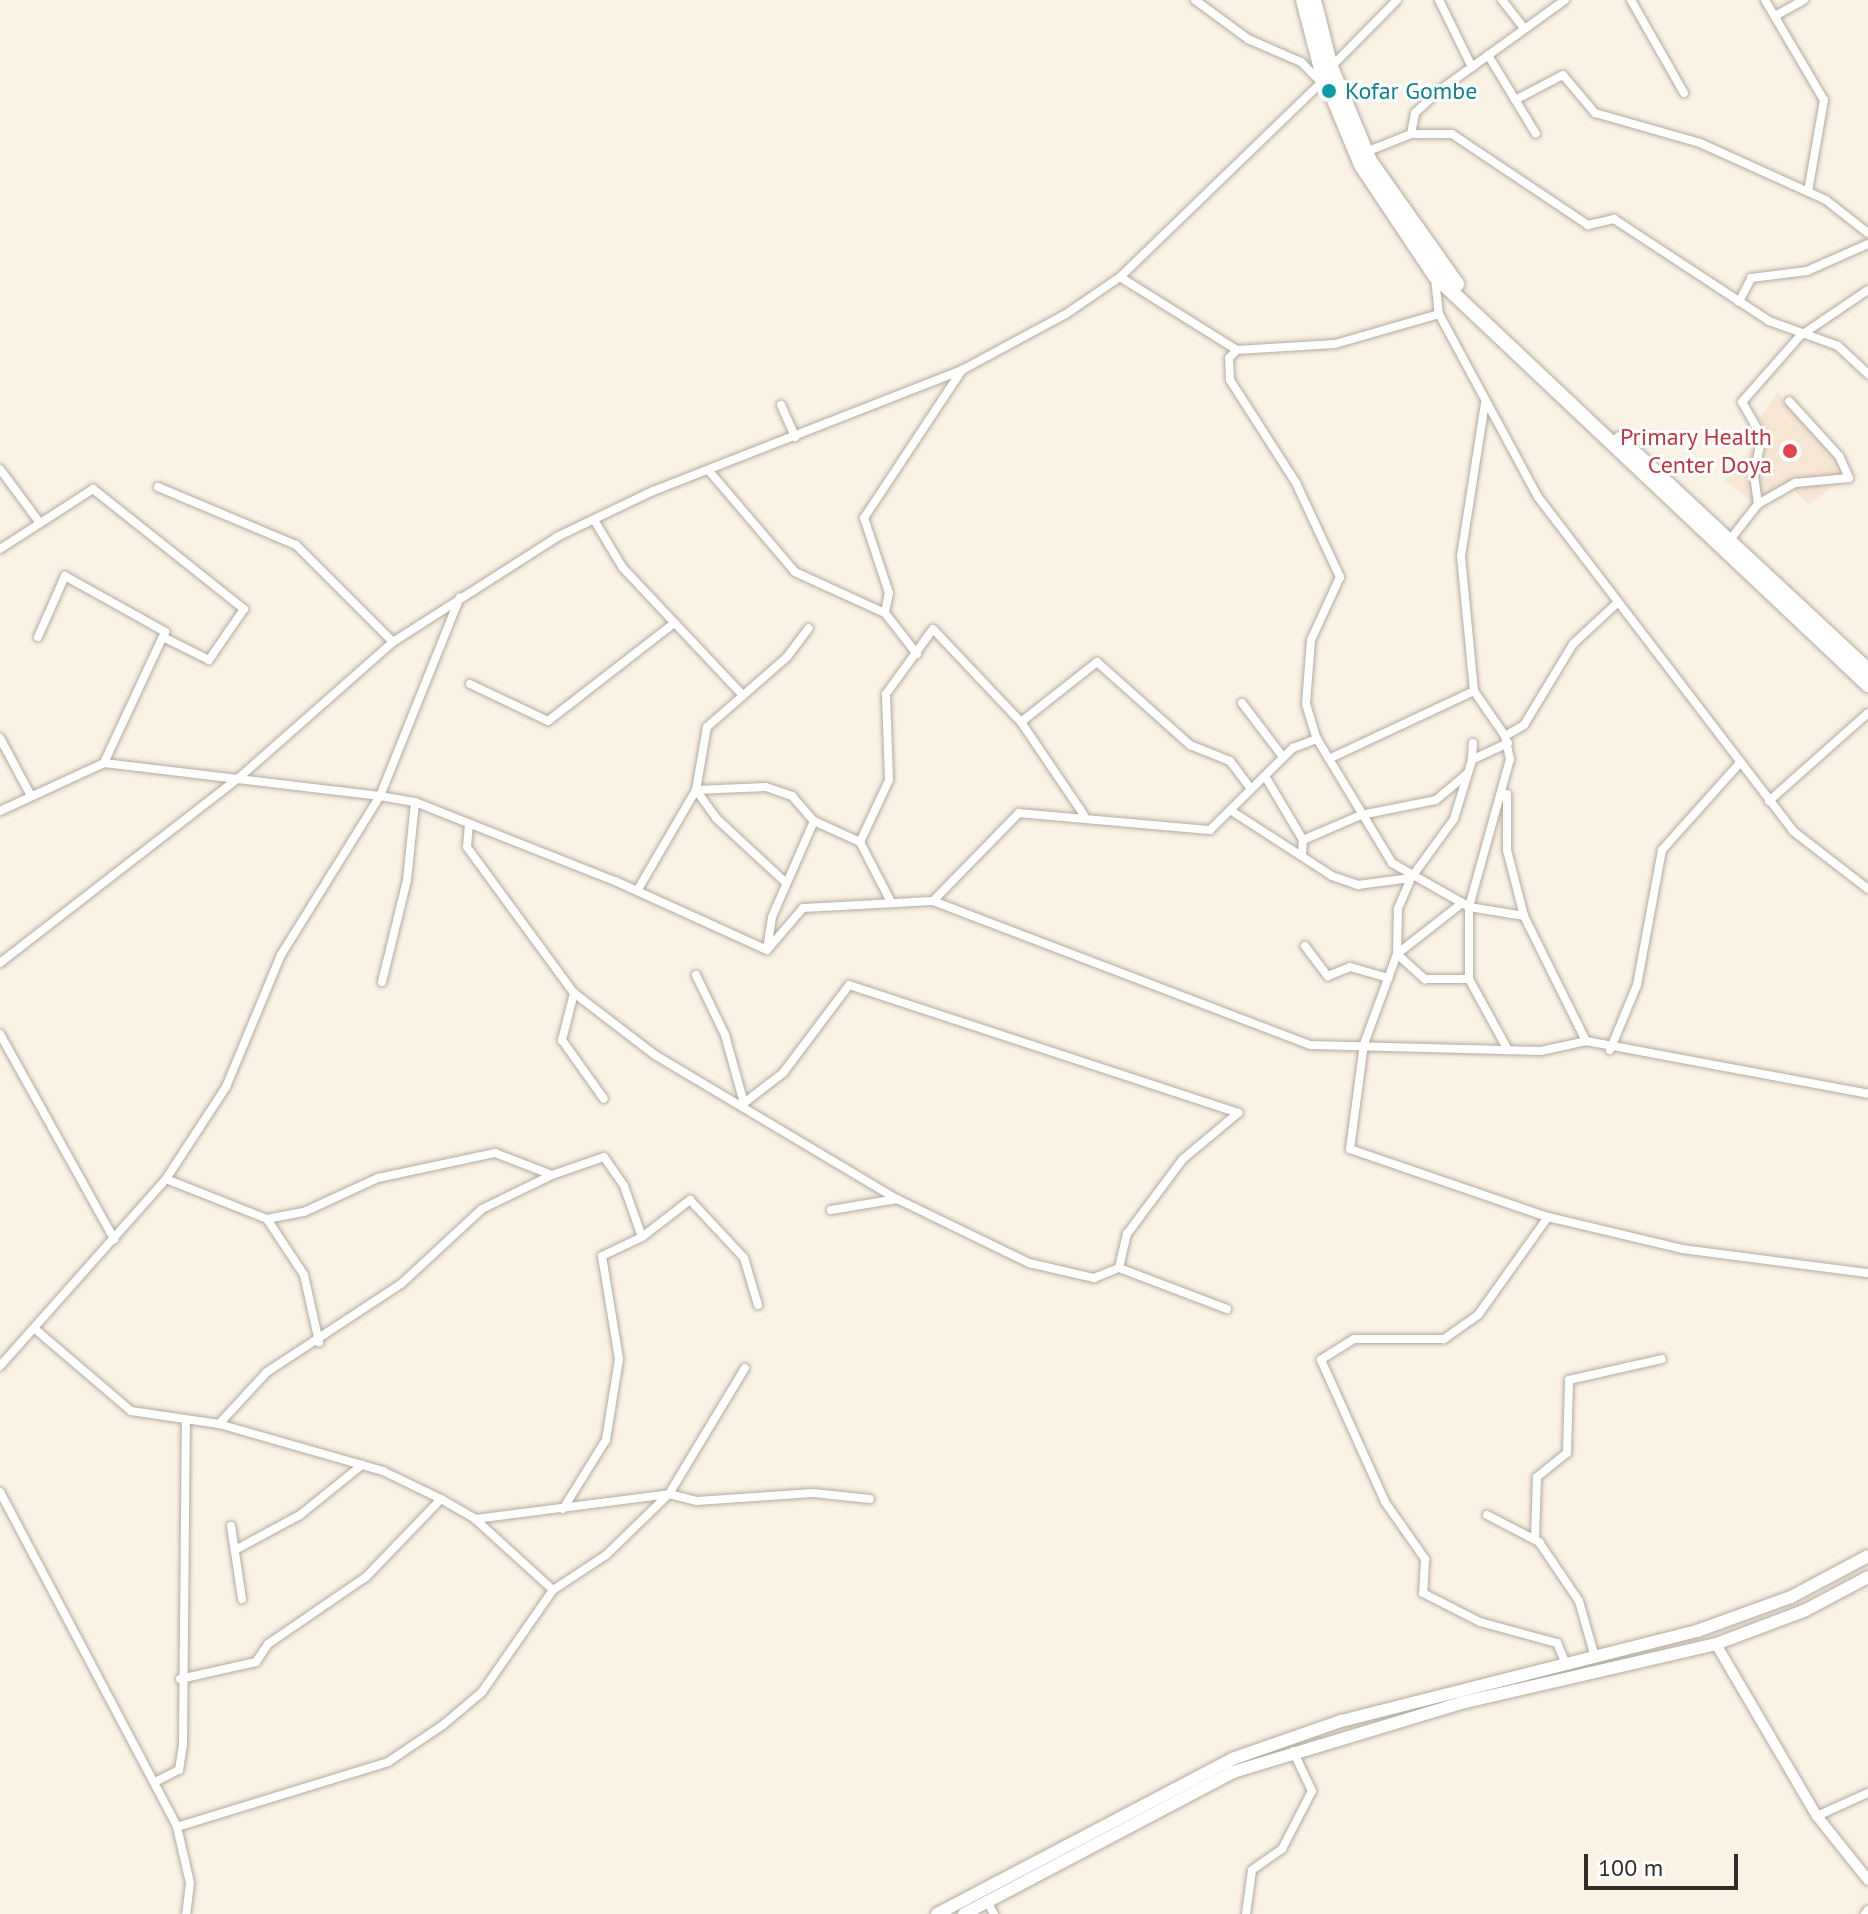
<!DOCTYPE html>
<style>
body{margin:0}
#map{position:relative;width:1868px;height:1914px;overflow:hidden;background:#faf2e5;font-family:"PT Sans",sans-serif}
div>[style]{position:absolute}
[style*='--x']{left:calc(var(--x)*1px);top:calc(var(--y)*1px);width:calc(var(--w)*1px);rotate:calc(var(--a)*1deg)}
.medical>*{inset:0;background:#f7e6d4}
.roads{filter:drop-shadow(0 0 2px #b3aca0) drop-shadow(0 0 2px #b3aca0)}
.minor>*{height:8px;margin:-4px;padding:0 4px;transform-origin:4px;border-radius:4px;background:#fff}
.tertiary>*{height:10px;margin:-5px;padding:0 5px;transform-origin:5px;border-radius:5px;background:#fff}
.primary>*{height:12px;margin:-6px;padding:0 6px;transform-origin:6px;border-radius:6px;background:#fff}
.trunk>*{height:14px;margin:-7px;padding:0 7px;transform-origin:7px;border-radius:7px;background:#fff}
.dots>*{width:22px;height:22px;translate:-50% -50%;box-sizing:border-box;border:4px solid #fff;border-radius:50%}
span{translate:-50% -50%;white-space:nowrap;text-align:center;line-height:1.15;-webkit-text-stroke:6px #fff;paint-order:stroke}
.culture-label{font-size:24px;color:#0d838f}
.left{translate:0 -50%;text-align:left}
.health-label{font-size:24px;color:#be3a42}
.right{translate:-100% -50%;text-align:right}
.scale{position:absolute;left:1584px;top:1854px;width:154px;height:36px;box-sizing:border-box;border:4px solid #302d28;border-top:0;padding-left:10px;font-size:24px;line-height:28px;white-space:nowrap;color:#302d28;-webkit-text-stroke:6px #fff;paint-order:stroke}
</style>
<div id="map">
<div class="medical">
<div style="clip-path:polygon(1778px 392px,1851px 473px,1808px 505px,1792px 488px,1760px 508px,1725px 481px,1767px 429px,1759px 419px)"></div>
</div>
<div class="roads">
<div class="minor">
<div style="--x:1195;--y:0;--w:66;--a:36.3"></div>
<div style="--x:1248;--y:39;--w:58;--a:23.5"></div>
<div style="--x:1301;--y:62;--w:27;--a:45"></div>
<div style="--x:1439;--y:0;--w:75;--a:63.8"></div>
<div style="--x:1502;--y:0;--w:34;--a:52"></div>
<div style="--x:1631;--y:0;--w:107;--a:60.3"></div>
<div style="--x:1765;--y:0;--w:116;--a:59.5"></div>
<div style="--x:1824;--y:100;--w:93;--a:99.9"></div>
<div style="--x:1775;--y:16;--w:33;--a:-29"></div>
<div style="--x:1488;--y:55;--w:92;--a:58.7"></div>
<div style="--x:1331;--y:67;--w:94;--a:-45.4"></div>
<div style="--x:1515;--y:100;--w:54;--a:-27.5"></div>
<div style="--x:1563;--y:75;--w:50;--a:49.9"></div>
<div style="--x:1595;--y:113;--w:109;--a:15.9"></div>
<div style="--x:1700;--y:143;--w:138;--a:24.3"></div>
<div style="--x:1826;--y:200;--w:53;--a:38.2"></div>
<div style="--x:1411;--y:134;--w:21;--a:-79"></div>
<div style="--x:1415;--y:113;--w:34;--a:-43"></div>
<div style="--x:1440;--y:90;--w:154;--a:-35.8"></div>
<div style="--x:1366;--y:152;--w:48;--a:-21.8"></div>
<div style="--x:1411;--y:134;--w:41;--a:0"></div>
<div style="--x:1452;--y:134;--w:164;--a:33.8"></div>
<div style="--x:1588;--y:225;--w:27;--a:-13"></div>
<div style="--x:1614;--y:219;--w:186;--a:33.3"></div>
<div style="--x:1769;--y:321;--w:73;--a:19.9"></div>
<div style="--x:1838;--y:346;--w:41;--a:43"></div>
<div style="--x:1120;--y:277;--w:138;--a:32"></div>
<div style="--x:1237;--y:350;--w:98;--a:-3.5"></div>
<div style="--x:1335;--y:344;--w:108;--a:-16.1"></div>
<div style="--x:1435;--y:278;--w:36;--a:84"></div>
<div style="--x:1439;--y:314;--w:208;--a:61.6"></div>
<div style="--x:1538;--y:497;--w:420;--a:52.6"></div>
<div style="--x:1793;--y:831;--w:95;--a:37.7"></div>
<div style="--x:1739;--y:302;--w:27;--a:-63"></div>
<div style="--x:1751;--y:278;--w:56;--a:-7.1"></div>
<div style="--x:1807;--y:271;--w:67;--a:-23.9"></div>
<div style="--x:1237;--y:350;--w:11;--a:135"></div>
<div style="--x:1229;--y:358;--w:22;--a:87"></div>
<div style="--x:1230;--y:380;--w:122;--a:57.3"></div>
<div style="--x:1296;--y:483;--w:104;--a:64.9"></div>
<div style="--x:1340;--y:577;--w:69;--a:114.7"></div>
<div style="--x:1311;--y:640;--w:64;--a:94.5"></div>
<div style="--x:1306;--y:704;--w:37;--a:73"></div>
<div style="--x:1317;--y:739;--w:145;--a:58.8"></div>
<div style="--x:1392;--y:863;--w:89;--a:29.7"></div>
<div style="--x:1469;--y:907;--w:56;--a:9.3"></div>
<div style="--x:1485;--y:403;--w:155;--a:98.9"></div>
<div style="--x:1461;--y:556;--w:136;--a:84.5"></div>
<div style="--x:1474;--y:691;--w:55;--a:55.4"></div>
<div style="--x:1505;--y:736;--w:24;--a:78"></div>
<div style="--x:1510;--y:759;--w:154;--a:105.5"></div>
<div style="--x:1469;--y:907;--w:72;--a:90"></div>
<div style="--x:1469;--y:979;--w:81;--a:61.2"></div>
<div style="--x:781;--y:405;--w:35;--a:66"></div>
<div style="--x:0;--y:469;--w:67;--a:53.5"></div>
<div style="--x:710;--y:472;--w:131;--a:49.6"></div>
<div style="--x:795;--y:572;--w:99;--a:24.5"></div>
<div style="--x:885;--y:613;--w:52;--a:52"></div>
<div style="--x:158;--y:487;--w:150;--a:22.8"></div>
<div style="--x:296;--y:545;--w:137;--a:45"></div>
<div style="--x:1758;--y:504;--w:43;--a:-29.6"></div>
<div style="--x:1795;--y:483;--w:54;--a:-5.3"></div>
<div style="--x:1849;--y:478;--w:24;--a:-114"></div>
<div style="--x:1839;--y:456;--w:74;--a:-132.3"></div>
<div style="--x:594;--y:520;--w:56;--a:58.9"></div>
<div style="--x:623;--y:568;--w:172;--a:46.7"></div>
<div style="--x:1729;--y:541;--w:47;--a:-51.9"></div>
<div style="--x:1758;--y:504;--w:30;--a:-98"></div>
<div style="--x:1754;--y:474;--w:38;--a:-78"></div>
<div style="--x:1762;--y:437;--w:40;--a:-119.7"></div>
<div style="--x:1742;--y:402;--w:88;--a:-48.7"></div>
<div style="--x:1800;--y:336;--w:82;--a:-34.1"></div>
<div style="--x:0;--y:549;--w:111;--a:-32.8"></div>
<div style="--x:93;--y:489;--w:193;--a:38.5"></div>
<div style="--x:244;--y:609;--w:62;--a:124.5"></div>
<div style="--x:209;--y:660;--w:49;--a:-153.4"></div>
<div style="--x:885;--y:613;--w:20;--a:-79"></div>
<div style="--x:889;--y:593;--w:79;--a:-108.4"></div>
<div style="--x:864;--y:518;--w:178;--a:-56.5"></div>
<div style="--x:38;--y:637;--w:67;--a:-66.1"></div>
<div style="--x:65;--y:576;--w:115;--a:29.2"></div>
<div style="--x:165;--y:632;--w:145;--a:115"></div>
<div style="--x:470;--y:684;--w:86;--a:25.4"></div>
<div style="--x:548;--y:721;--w:158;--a:-37.8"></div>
<div style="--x:1242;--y:703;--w:68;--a:52.8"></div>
<div style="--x:1021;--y:722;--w:97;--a:-38.3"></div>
<div style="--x:1097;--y:662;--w:125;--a:41.7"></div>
<div style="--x:1190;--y:745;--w:43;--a:21.8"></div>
<div style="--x:1230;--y:761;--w:34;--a:53"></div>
<div style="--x:1505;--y:736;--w:22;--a:-30"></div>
<div style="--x:1524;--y:725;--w:95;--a:-58.8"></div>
<div style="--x:1573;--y:644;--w:59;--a:-42.9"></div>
<div style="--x:0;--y:738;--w:64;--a:61.8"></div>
<div style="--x:1508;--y:743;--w:40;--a:155"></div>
<div style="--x:1472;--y:760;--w:62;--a:107"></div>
<div style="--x:1454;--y:819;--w:73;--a:126.1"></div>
<div style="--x:1411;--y:878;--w:34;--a:113"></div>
<div style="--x:1398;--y:909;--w:45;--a:91.3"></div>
<div style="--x:1397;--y:954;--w:96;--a:110.1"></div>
<div style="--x:1364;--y:1044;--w:106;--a:97.6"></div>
<div style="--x:1350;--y:1149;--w:209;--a:19"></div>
<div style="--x:1548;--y:1217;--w:138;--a:13.4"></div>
<div style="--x:1682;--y:1249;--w:188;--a:7.4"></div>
<div style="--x:1333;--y:757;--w:156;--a:-25.1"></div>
<div style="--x:1472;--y:760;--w:17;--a:-87"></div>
<div style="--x:1265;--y:776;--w:74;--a:59.3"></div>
<div style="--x:1303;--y:840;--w:15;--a:94"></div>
<div style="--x:696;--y:790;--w:70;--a:-2.5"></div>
<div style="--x:766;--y:787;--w:28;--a:19"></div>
<div style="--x:792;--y:796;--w:33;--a:49"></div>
<div style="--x:814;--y:821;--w:51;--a:24.5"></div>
<div style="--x:860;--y:842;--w:68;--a:62.7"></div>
<div style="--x:696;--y:790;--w:34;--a:54"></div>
<div style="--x:716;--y:818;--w:94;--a:42.8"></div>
<div style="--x:1507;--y:794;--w:56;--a:90"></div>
<div style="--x:1507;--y:850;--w:68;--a:75.6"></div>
<div style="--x:1524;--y:916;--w:140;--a:63.6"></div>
<div style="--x:1769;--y:801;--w:132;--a:-41.6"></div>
<div style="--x:1230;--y:810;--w:121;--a:32.9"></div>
<div style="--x:1332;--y:876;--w:28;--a:19"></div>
<div style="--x:1358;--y:885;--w:53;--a:-7.5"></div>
<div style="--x:0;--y:811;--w:115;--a:-24.8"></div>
<div style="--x:104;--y:763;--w:278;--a:6.8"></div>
<div style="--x:380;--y:796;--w:36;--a:10"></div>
<div style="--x:415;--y:802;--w:215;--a:21.6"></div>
<div style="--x:615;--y:881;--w:167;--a:24.4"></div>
<div style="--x:469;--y:824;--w:23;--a:95"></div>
<div style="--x:467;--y:847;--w:181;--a:53.8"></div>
<div style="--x:574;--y:993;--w:102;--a:37.4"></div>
<div style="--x:655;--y:1055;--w:282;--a:30.8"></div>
<div style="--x:897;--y:1199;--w:147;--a:25.9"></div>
<div style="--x:1029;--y:1263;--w:67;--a:13"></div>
<div style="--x:1094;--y:1278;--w:27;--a:-22"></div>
<div style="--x:1303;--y:840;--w:63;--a:-23.3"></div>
<div style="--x:1361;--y:815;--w:76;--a:-11.3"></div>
<div style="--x:1436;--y:800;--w:42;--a:-40.2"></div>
<div style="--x:860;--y:842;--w:68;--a:-64.9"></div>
<div style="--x:889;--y:780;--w:86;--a:-92"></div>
<div style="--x:886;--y:694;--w:80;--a:-54.1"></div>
<div style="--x:933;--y:629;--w:128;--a:46.6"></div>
<div style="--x:1021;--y:722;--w:112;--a:55.9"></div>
<div style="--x:637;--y:891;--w:117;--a:-59.7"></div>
<div style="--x:696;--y:790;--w:64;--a:-80.1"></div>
<div style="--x:707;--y:727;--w:106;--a:-41.2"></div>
<div style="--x:787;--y:657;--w:36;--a:-53"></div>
<div style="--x:933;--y:901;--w:123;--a:-45.7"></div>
<div style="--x:1019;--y:813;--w:192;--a:5.1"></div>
<div style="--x:1210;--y:830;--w:117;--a:-44.7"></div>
<div style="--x:1293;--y:748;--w:26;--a:-21"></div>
<div style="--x:1305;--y:946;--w:38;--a:53"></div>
<div style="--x:1328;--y:976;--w:24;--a:-22"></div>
<div style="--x:1350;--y:967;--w:40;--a:16"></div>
<div style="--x:767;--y:949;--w:32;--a:-81"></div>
<div style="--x:772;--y:917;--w:105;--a:-66.4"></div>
<div style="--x:767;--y:950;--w:55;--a:-49.4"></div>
<div style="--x:803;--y:908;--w:130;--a:-3.1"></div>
<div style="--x:933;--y:901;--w:404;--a:20.9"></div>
<div style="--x:1311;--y:1045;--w:230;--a:1.5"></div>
<div style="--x:1541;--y:1051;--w:46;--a:-12.5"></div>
<div style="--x:1586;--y:1041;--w:287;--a:10.6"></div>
<div style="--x:1397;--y:954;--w:83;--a:-38.1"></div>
<div style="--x:1397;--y:954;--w:38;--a:42"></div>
<div style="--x:1425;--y:979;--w:44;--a:0"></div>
<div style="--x:0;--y:963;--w:306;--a:-37.8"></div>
<div style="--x:242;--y:775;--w:201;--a:-41.4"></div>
<div style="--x:393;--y:642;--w:195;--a:-32.6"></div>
<div style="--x:557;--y:537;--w:106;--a:-25.6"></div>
<div style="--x:653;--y:491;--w:332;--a:-21.4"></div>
<div style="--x:962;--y:370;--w:118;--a:-28.3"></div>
<div style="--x:1066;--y:314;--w:65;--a:-34.4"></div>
<div style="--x:1120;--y:277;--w:285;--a:-44"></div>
<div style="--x:696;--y:975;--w:67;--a:64.2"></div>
<div style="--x:725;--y:1035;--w:71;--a:74.4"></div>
<div style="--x:382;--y:982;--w:105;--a:-76.2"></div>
<div style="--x:407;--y:880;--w:78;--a:-84.1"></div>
<div style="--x:574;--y:993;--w:49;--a:104.3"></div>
<div style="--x:562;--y:1040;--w:72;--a:54.6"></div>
<div style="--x:0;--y:1034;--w:235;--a:60.9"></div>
<div style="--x:1610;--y:1050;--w:70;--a:-67.4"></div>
<div style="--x:1637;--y:985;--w:137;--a:-79.5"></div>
<div style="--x:1662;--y:850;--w:115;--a:-48.2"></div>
<div style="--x:744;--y:1103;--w:49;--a:-37.6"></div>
<div style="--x:783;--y:1073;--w:110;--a:-53.1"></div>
<div style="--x:849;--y:985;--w:410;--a:18.2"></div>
<div style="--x:166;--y:1179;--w:109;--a:21.6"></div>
<div style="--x:267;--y:1219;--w:38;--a:-11"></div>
<div style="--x:304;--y:1212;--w:81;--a:-24.7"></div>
<div style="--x:378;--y:1178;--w:120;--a:-12.1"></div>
<div style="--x:495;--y:1153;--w:61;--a:21.1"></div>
<div style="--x:831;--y:1210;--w:67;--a:-9.5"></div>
<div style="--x:1548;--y:1217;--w:120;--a:125.5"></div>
<div style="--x:1478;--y:1315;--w:42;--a:144.8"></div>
<div style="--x:1444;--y:1339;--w:90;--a:180"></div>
<div style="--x:1354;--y:1339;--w:39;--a:148"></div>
<div style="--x:1321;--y:1360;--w:156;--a:65.7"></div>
<div style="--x:1385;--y:1502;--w:70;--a:54.9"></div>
<div style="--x:1425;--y:1559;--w:34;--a:93"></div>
<div style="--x:1423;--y:1593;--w:64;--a:27"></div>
<div style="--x:1480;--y:1622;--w:80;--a:15.3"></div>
<div style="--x:1557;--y:1643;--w:23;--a:67"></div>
<div style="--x:267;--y:1219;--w:67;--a:56.5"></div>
<div style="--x:304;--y:1275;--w:69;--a:77.4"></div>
<div style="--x:1227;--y:1309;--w:116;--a:-159.2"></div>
<div style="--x:1119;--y:1268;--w:35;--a:-77"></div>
<div style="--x:1127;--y:1234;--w:94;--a:-53.3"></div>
<div style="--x:1183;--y:1159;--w:72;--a:-39.9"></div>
<div style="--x:35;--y:1329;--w:126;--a:40.5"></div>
<div style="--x:131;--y:1411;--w:89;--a:8.4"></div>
<div style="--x:219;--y:1424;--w:171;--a:16"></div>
<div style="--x:383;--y:1471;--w:64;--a:25.8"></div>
<div style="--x:441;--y:1499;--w:39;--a:30"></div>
<div style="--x:475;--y:1519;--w:105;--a:42.3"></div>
<div style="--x:0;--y:1366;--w:250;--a:-48.4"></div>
<div style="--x:166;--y:1179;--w:110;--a:-56.9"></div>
<div style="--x:226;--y:1087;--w:143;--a:-67.4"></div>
<div style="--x:281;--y:955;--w:187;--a:-58.1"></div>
<div style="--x:380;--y:796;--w:214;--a:-68.1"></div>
<div style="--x:219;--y:1424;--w:71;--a:-47.3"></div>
<div style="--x:267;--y:1372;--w:160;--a:-33.3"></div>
<div style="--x:401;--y:1284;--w:110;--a:-42.8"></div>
<div style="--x:482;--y:1209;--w:78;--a:-25.9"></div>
<div style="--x:552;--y:1175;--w:55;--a:-19.1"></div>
<div style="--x:604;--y:1157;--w:35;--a:55"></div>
<div style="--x:624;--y:1186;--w:54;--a:70.6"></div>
<div style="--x:0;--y:1492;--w:379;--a:62.1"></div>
<div style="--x:177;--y:1827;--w:57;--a:76.9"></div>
<div style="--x:190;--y:1883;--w:31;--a:97"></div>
<div style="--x:563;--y:1509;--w:81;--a:-58.1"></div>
<div style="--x:606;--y:1440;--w:82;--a:-80.9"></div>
<div style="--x:619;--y:1359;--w:104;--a:-99.4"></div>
<div style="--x:602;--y:1256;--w:44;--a:-25.4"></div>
<div style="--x:642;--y:1237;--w:61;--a:-37.6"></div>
<div style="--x:690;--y:1200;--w:79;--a:47"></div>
<div style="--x:744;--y:1258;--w:49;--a:73.4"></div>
<div style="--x:1487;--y:1515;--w:59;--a:27.4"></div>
<div style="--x:1539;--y:1542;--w:71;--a:55.9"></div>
<div style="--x:1579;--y:1601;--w:58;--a:74.1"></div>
<div style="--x:475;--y:1519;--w:196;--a:-7.3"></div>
<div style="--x:669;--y:1494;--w:29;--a:14"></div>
<div style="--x:697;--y:1501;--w:116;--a:-3.9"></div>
<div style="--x:813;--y:1493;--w:57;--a:6"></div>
<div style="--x:231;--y:1526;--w:74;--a:81.4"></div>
<div style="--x:1535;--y:1539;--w:62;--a:-88.2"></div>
<div style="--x:1537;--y:1477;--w:38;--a:-39"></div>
<div style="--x:1567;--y:1453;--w:73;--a:-88.4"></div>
<div style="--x:1569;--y:1380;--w:95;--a:-12.7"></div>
<div style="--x:237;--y:1549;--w:72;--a:-28.4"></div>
<div style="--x:300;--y:1515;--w:80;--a:-38.9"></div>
<div style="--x:180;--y:1679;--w:78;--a:-12.6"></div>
<div style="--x:256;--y:1662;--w:22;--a:-56"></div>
<div style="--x:268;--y:1644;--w:119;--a:-34.4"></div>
<div style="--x:366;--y:1577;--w:108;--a:-46.1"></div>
<div style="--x:155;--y:1782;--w:27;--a:-27"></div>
<div style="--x:179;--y:1770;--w:25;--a:-81"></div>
<div style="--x:183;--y:1745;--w:324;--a:-89.5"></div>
<div style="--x:1817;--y:1816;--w:56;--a:-24.3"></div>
<div style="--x:177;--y:1827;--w:221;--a:-17.1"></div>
<div style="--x:388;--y:1762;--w:66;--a:-33.9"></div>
<div style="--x:443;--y:1725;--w:51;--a:-40.2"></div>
<div style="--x:482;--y:1692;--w:124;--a:-55.2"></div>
<div style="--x:553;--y:1590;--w:64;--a:-33.4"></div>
<div style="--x:606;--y:1555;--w:88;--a:-44.1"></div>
<div style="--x:669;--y:1494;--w:147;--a:-58.9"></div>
<div style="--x:987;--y:1901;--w:15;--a:62"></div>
<div style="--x:1246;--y:1914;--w:44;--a:-82.2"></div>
<div style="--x:1252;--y:1870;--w:37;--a:-35"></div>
<div style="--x:1282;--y:1849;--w:65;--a:-62.7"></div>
<div style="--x:1312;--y:1791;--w:44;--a:-115.4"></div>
<div style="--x:1865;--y:1914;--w:5;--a:-53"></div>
</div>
<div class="tertiary">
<div style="--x:1716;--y:1644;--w:199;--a:59.6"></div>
<div style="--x:1817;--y:1816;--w:82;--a:51.4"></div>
</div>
<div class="primary">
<div style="--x:937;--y:1914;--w:333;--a:-27.7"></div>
<div style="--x:1232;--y:1759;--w:115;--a:-19.2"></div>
<div style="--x:1341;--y:1721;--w:367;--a:-14.2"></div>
<div style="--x:1697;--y:1631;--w:100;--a:-19.9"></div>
<div style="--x:1791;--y:1597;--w:87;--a:-28"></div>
<div style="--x:964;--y:1914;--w:304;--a:-27.8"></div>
<div style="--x:1233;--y:1772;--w:242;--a:-16.8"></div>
<div style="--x:1465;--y:1702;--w:258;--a:-13"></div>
<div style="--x:1716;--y:1644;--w:94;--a:-20.6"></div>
<div style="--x:1804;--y:1611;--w:72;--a:-28"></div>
</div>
<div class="trunk">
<div style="--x:1303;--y:0;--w:71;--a:75.4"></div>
<div style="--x:1321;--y:69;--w:104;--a:67.4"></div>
<div style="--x:1361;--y:165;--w:133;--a:56.3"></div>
<div style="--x:1435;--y:276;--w:596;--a:43.37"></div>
<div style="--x:1314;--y:0;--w:69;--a:75.8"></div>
<div style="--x:1331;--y:67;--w:102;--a:67.5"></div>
<div style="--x:1370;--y:161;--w:151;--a:54.7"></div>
<div style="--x:1620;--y:439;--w:339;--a:43"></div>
</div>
</div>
<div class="dots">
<div style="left:1329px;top:91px;background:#0f9aa8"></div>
<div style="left:1790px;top:451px;background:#e0444e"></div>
</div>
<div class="culture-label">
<span class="left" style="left:1345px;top:91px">Kofar Gombe</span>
</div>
<div class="health-label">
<span class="right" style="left:1772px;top:451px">Primary Health<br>Center Doya</span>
</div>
<div class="scale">100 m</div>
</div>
